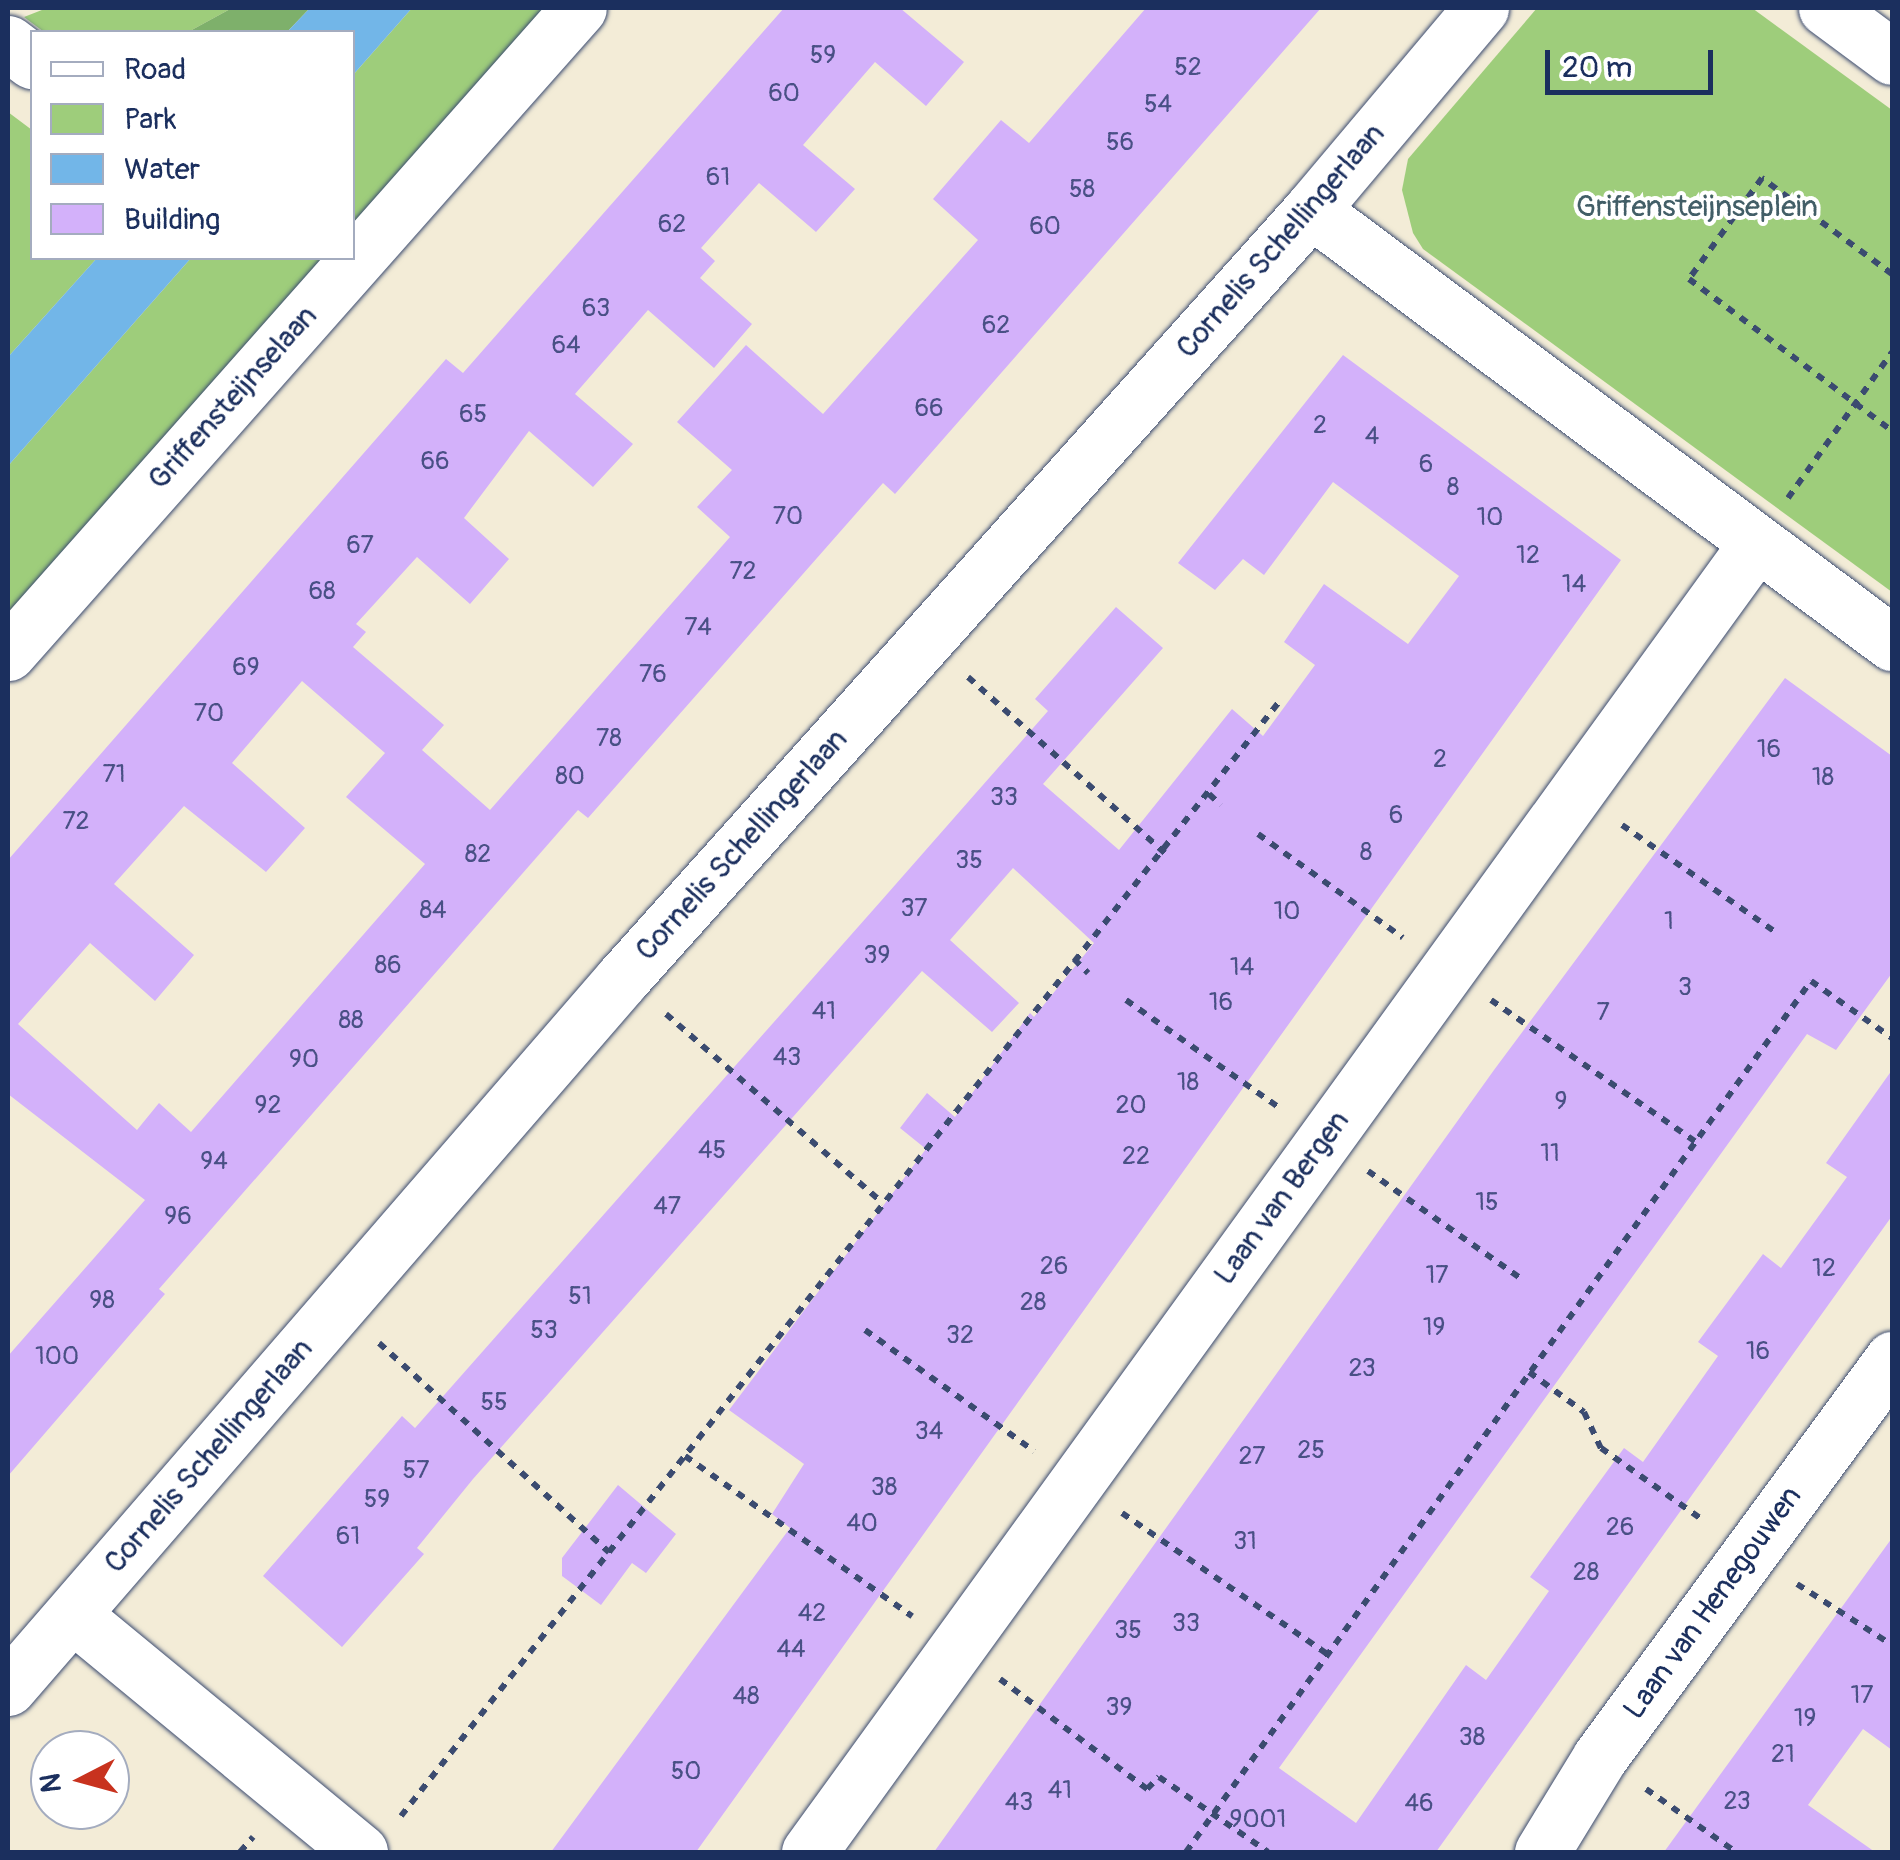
<!DOCTYPE html>
<style>
body{margin:0}
#map{position:relative;width:1900px;height:1860px;overflow:hidden;background:#f3ecd7;font-family:Pangolin,sans-serif}
div>[style]{position:absolute}
[style*='--x']{left:calc(var(--x)*1px);top:calc(var(--y)*1px);width:calc(var(--w)*1px);rotate:calc(var(--a)*1deg)}
.green>*{inset:0;background:#9ecd7b}
.forest>*{inset:0;background:#7eb06b}
.water>*{inset:0;background:#72b6e8}
.building>*{inset:0;background:#d3b1fa}
.path>*{height:6px;margin-top:-3px;transform-origin:0;background:repeating-linear-gradient(90deg,#3b4b70 0 8px,transparent 0 16px)}
.roads{filter:drop-shadow(0 0 2px #3b4b70) drop-shadow(0 0 2px #3b4b70)}
.minor>*{height:55px;margin:-27.5px;padding:0 27.5px;transform-origin:27.5px;border-radius:27.5px;background:#fff}
span{translate:-50% -50%;white-space:nowrap;text-align:center;line-height:1.15;-webkit-text-stroke:8px #fff;paint-order:stroke}
.number-label{font-size:25px;color:#495085}
.number-label span{-webkit-text-stroke-width:0}
.park-label{font-size:30px;color:#425e67}
.street-label{font-size:30px;color:#1b2f5e}
.frame{position:absolute;inset:0;border:10px solid #1b2f5e;pointer-events:none}
.legend{position:absolute;left:30px;top:30px;width:325px;height:230px;box-sizing:border-box;background:#fff;border:2px solid #a4acbf;margin:0;padding:12px 18px;list-style:none;font-size:30px;color:#1b2f5e}
.legend li{display:flex;align-items:center;gap:20px;height:50px}
.legend b{width:50px;border:2px solid #a4acbf}
.north{position:absolute;left:30px;top:1730px;width:100px;height:100px;box-sizing:border-box;background:#fff;border:2px solid #a4acbf;border-radius:50%;rotate:264deg;font-size:28px;font-weight:700;line-height:40px;text-align:center;color:#1b2f5e}
.north::after{content:'';display:block;margin:auto;width:35px;height:45px;background:#c8321e;clip-path:polygon(50% 0,100% 100%,50% 72%,0 100%)}
.scale{position:absolute;left:1545px;top:50px;width:168px;height:45px;box-sizing:border-box;border:5px solid #1b2f5e;border-top:0;padding-left:12px;font-size:30px;line-height:35px;white-space:nowrap;color:#1b2f5e;-webkit-text-stroke:8px #fff;paint-order:stroke}
</style>
<div id="map">
<div class="green">
<div style="clip-path:polygon(47px 8px,71px 10px,232px 8px,188px 32px,44px 32px,24px 17px)"></div>
<div style="clip-path:polygon(412px 8px,555px 8px,353px 233px,353px 75px)"></div>
<div style="clip-path:polygon(1537px 8px,1752px 8px,1892px 110px,1892px 592px,1423px 249px,1413px 233px,1402px 190px,1408px 159px)"></div>
<div style="clip-path:polygon(8px 112px,32px 130px,32px 258px,97px 258px,8px 357px)"></div>
<div style="clip-path:polygon(191px 258px,331px 258px,8px 618px,8px 466px)"></div>
</div>
<div class="forest">
<div style="clip-path:polygon(232px 8px,310px 8px,287px 32px,188px 32px)"></div>
</div>
<div class="water">
<div style="clip-path:polygon(310px 8px,412px 8px,353px 75px,352px 32px,287px 32px)"></div>
<div style="clip-path:polygon(97px 258px,191px 258px,8px 466px,8px 357px)"></div>
</div>
<div class="building">
<div style="clip-path:polygon(evenodd,784px 8px,900px 8px,964px 62px,926px 106px,875px 62px,803px 145px,855px 189px,816px 232px,759px 183px,701px 248px,715px 261px,700px 278px,752px 324px,714px 368px,648px 310px,575px 394px,633px 444px,593px 487px,529px 431px,464px 518px,509px 559px,470px 604px,417px 557px,356px 624px,366px 632px,353px 647px,444px 725px,422px 750px,490px 810px,730px 537px,697px 507px,732px 470px,677px 422px,746px 345px,823px 414px,978px 240px,933px 199px,1001px 120px,1029px 143px,1146px 8px,1321px 8px,895px 494px,883px 483px,588px 818px,578px 810px,159px 1289px,165px 1294px,8px 1476px,8px 1356px,145px 1200px,8px 1094px,8px 860px,446px 359px,463px 373px,784px 8px,302px 681px,385px 753px,346px 797px,425px 864px,191px 1132px,159px 1103px,137px 1130px,18px 1024px,90px 943px,155px 1001px,194px 955px,114px 884px,184px 806px,266px 872px,305px 828px,232px 763px,302px 681px)"></div>
<div style="clip-path:polygon(1343px 355px,1621px 560px,696px 1852px,551px 1852px,790px 1528px,772px 1514px,804px 1464px,729px 1410px,926px 1149px,900px 1128px,927px 1093px,955px 1117px,1030px 1013px,1034px 1017px,1094px 943px,1013px 868px,950px 940px,1019px 1003px,992px 1032px,922px 971px,473px 1479px,417px 1548px,424px 1554px,342px 1647px,263px 1576px,402px 1416px,415px 1428px,881px 901px,1048px 711px,1035px 699px,1116px 607px,1163px 648px,1043px 784px,1119px 850px,1232px 709px,1263px 736px,1315px 665px,1284px 642px,1324px 584px,1408px 644px,1459px 576px,1333px 482px,1264px 575px,1243px 559px,1215px 590px,1178px 563px)"></div>
<div style="clip-path:polygon(1785px 678px,1892px 756px,1892px 973px,1836px 1050px,1807px 1034px,1279px 1768px,1356px 1823px,1466px 1665px,1486px 1680px,1549px 1591px,1530px 1577px,1624px 1448px,1643px 1462px,1718px 1356px,1698px 1342px,1763px 1254px,1781px 1268px,1847px 1177px,1826px 1163px,1892px 1070px,1892px 1216px,1436px 1852px,934px 1852px,1494px 1070px)"></div>
<div style="clip-path:polygon(618px 1485px,676px 1534px,646px 1573px,632px 1563px,601px 1605px,562px 1576px,562px 1558px)"></div>
<div style="clip-path:polygon(1892px 1538px,1892px 1750px,1863px 1729px,1808px 1805px,1875px 1852px,1664px 1852px)"></div>
</div>
<div class="path">
<div style="--x:1892;--y:274;--w:162;--a:-143.6"></div>
<div style="--x:1762;--y:178;--w:125;--a:125.9"></div>
<div style="--x:1689;--y:279;--w:254;--a:36.8"></div>
<div style="--x:1788;--y:498;--w:179;--a:-54.5"></div>
<div style="--x:968;--y:677;--w:264;--a:41.8"></div>
<div style="--x:1209;--y:794;--w:16;--a:43"></div>
<div style="--x:1622;--y:825;--w:189;--a:34.9"></div>
<div style="--x:1258;--y:834;--w:178;--a:35.6"></div>
<div style="--x:1074;--y:959;--w:20;--a:45"></div>
<div style="--x:1126;--y:1000;--w:189;--a:35.1"></div>
<div style="--x:1491;--y:1000;--w:248;--a:34.7"></div>
<div style="--x:666;--y:1014;--w:288;--a:41.1"></div>
<div style="--x:1368;--y:1171;--w:189;--a:35.1"></div>
<div style="--x:865;--y:1330;--w:208;--a:35.6"></div>
<div style="--x:379;--y:1343;--w:311;--a:42.3"></div>
<div style="--x:1529;--y:1372;--w:68;--a:36"></div>
<div style="--x:1584;--y:1412;--w:40;--a:65"></div>
<div style="--x:1601;--y:1448;--w:126;--a:35.3"></div>
<div style="--x:685;--y:1456;--w:278;--a:35.2"></div>
<div style="--x:1122;--y:1513;--w:249;--a:34.5"></div>
<div style="--x:1797;--y:1584;--w:113;--a:32.7"></div>
<div style="--x:1000;--y:1679;--w:184;--a:36.8"></div>
<div style="--x:1147;--y:1789;--w:17;--a:-45"></div>
<div style="--x:1159;--y:1777;--w:132;--a:34.5"></div>
<div style="--x:1646;--y:1789;--w:110;--a:35"></div>
<div style="--x:401;--y:1816;--w:1423;--a:-51.76"></div>
<div style="--x:240;--y:1852;--w:20;--a:-49"></div>
<div style="--x:1186;--y:1852;--w:1072;--a:-54.34"></div>
<div style="--x:1811;--y:981;--w:99;--a:35.1"></div>
</div>
<div class="roads">
<div class="minor">
<div style="--x:1826;--y:8;--w:82;--a:36.6"></div>
<div style="--x:8;--y:43;--w:30;--a:37"></div>
<div style="--x:1311;--y:210;--w:725;--a:36.7"></div>
<div style="--x:8;--y:653;--w:861;--a:-48.48"></div>
<div style="--x:73;--y:1615;--w:372;--a:39.5"></div>
<div style="--x:8;--y:1688;--w:938;--a:-49.11"></div>
<div style="--x:622;--y:979;--w:1033;--a:-48.14"></div>
<div style="--x:1311;--y:210;--w:264;--a:-49.9"></div>
<div style="--x:809;--y:1852;--w:1615;--a:-54.1"></div>
<div style="--x:1542;--y:1852;--w:111;--a:-58.6"></div>
<div style="--x:1600;--y:1757;--w:494;--a:-53.7"></div>
</div>
</div>
<div class="number-label">
<span style="left:823px;top:56px">59</span>
<span style="left:1188px;top:68px">52</span>
<span style="left:784px;top:94px">60</span>
<span style="left:1158px;top:105px">54</span>
<span style="left:1120px;top:143px">56</span>
<span style="left:718px;top:178px">61</span>
<span style="left:1082px;top:190px">58</span>
<span style="left:672px;top:225px">62</span>
<span style="left:1045px;top:227px">60</span>
<span style="left:596px;top:309px">63</span>
<span style="left:996px;top:326px">62</span>
<span style="left:566px;top:346px">64</span>
<span style="left:929px;top:409px">66</span>
<span style="left:473px;top:415px">65</span>
<span style="left:1320px;top:426px">2</span>
<span style="left:1372px;top:437px">4</span>
<span style="left:435px;top:462px">66</span>
<span style="left:1426px;top:465px">6</span>
<span style="left:1453px;top:488px">8</span>
<span style="left:788px;top:517px">70</span>
<span style="left:1490px;top:518px">10</span>
<span style="left:360px;top:546px">67</span>
<span style="left:1528px;top:556px">12</span>
<span style="left:743px;top:572px">72</span>
<span style="left:1574px;top:585px">14</span>
<span style="left:322px;top:592px">68</span>
<span style="left:698px;top:628px">74</span>
<span style="left:246px;top:668px">69</span>
<span style="left:653px;top:675px">76</span>
<span style="left:209px;top:714px">70</span>
<span style="left:609px;top:739px">78</span>
<span style="left:1769px;top:750px">16</span>
<span style="left:1440px;top:760px">2</span>
<span style="left:114px;top:775px">71</span>
<span style="left:570px;top:777px">80</span>
<span style="left:1823px;top:778px">18</span>
<span style="left:1004px;top:798px">33</span>
<span style="left:1396px;top:816px">6</span>
<span style="left:76px;top:822px">72</span>
<span style="left:1366px;top:853px">8</span>
<span style="left:478px;top:855px">82</span>
<span style="left:969px;top:861px">35</span>
<span style="left:914px;top:909px">37</span>
<span style="left:433px;top:911px">84</span>
<span style="left:1287px;top:912px">10</span>
<span style="left:1669px;top:922px">1</span>
<span style="left:877px;top:956px">39</span>
<span style="left:388px;top:966px">86</span>
<span style="left:1242px;top:968px">14</span>
<span style="left:1685px;top:988px">3</span>
<span style="left:1221px;top:1003px">16</span>
<span style="left:824px;top:1012px">41</span>
<span style="left:1603px;top:1013px">7</span>
<span style="left:351px;top:1021px">88</span>
<span style="left:787px;top:1058px">43</span>
<span style="left:304px;top:1060px">90</span>
<span style="left:1188px;top:1083px">18</span>
<span style="left:1561px;top:1102px">9</span>
<span style="left:268px;top:1106px">92</span>
<span style="left:1131px;top:1106px">20</span>
<span style="left:712px;top:1151px">45</span>
<span style="left:1550px;top:1154px">11</span>
<span style="left:1136px;top:1157px">22</span>
<span style="left:214px;top:1162px">94</span>
<span style="left:1487px;top:1203px">15</span>
<span style="left:667px;top:1207px">47</span>
<span style="left:178px;top:1217px">96</span>
<span style="left:1054px;top:1267px">26</span>
<span style="left:1824px;top:1269px">12</span>
<span style="left:1437px;top:1276px">17</span>
<span style="left:580px;top:1297px">51</span>
<span style="left:102px;top:1301px">98</span>
<span style="left:1033px;top:1303px">28</span>
<span style="left:1434px;top:1328px">19</span>
<span style="left:544px;top:1331px">53</span>
<span style="left:960px;top:1336px">32</span>
<span style="left:1758px;top:1352px">16</span>
<span style="left:57px;top:1357px">100</span>
<span style="left:1362px;top:1369px">23</span>
<span style="left:494px;top:1403px">55</span>
<span style="left:929px;top:1432px">34</span>
<span style="left:1311px;top:1451px">25</span>
<span style="left:1252px;top:1457px">27</span>
<span style="left:416px;top:1471px">57</span>
<span style="left:884px;top:1488px">38</span>
<span style="left:377px;top:1500px">59</span>
<span style="left:862px;top:1524px">40</span>
<span style="left:1620px;top:1528px">26</span>
<span style="left:348px;top:1537px">61</span>
<span style="left:1245px;top:1542px">31</span>
<span style="left:1586px;top:1573px">28</span>
<span style="left:812px;top:1614px">42</span>
<span style="left:1186px;top:1624px">33</span>
<span style="left:1128px;top:1631px">35</span>
<span style="left:791px;top:1650px">44</span>
<span style="left:1862px;top:1696px">17</span>
<span style="left:746px;top:1697px">48</span>
<span style="left:1119px;top:1708px">39</span>
<span style="left:1805px;top:1719px">19</span>
<span style="left:1472px;top:1738px">38</span>
<span style="left:1783px;top:1755px">21</span>
<span style="left:686px;top:1772px">50</span>
<span style="left:1060px;top:1791px">41</span>
<span style="left:1737px;top:1802px">23</span>
<span style="left:1019px;top:1803px">43</span>
<span style="left:1419px;top:1804px">46</span>
<span style="left:1258px;top:1820px">9001</span>
</div>
<div class="park-label">
<span style="left:1697px;top:207px">Griffensteijnseplein</span>
</div>
<div class="street-label">
<span style="left:1281px;top:241px;rotate:-49deg">Cornelis Schellingerlaan</span>
<span style="left:233px;top:398px;rotate:-48deg">Griffensteijnselaan</span>
<span style="left:742px;top:845px;rotate:-48deg">Cornelis Schellingerlaan</span>
<span style="left:1282px;top:1198px;rotate:-54deg">Laan van Bergen</span>
<span style="left:209px;top:1456px;rotate:-49deg">Cornelis Schellingerlaan</span>
<span style="left:1713px;top:1603px;rotate:-54deg">Laan van Henegouwen</span>
</div>
<div class="frame"></div>
<ul class="legend">
<li><b style="height:12px;background:#fff"></b>Road</li>
<li><b style="height:28px;background:#9ecd7b"></b>Park</li>
<li><b style="height:28px;background:#72b6e8"></b>Water</li>
<li><b style="height:28px;background:#d3b1fa"></b>Building</li>
</ul>
<div class="north">N</div>
<div class="scale">20 m</div>
</div>
